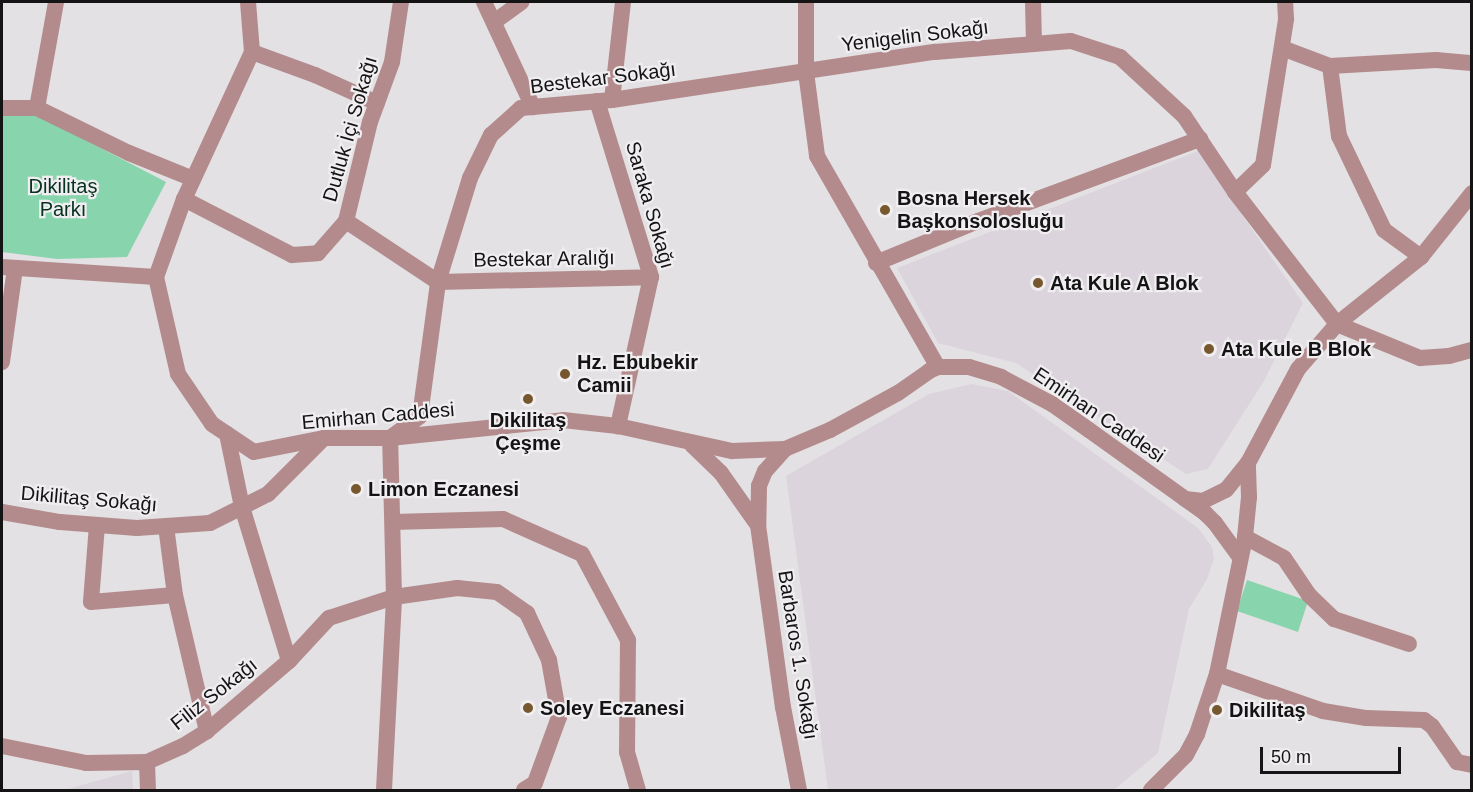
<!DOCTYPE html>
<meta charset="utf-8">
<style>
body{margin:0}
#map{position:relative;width:1473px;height:792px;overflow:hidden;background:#e3e1e3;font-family:Arial,sans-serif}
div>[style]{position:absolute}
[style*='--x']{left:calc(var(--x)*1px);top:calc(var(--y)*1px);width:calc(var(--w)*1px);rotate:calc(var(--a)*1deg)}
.built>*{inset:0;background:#dcd4dc}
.green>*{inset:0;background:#88d4ad}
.minor>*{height:16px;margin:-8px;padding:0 8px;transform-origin:8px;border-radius:8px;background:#b48b8d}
.tertiary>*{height:16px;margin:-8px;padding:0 8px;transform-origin:8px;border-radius:8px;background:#b48b8d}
.dots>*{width:16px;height:16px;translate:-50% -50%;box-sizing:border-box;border:3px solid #f0eef0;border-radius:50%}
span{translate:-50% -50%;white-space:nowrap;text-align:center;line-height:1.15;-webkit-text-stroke:4.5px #f0eef0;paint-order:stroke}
.street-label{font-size:20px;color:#151415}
.park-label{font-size:20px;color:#073220}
.poi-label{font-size:20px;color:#151415;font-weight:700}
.left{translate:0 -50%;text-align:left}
.frame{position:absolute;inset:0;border:3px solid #151415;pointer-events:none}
.scale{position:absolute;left:1260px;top:747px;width:141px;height:27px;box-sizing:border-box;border:3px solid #151415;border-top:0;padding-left:8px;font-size:18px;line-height:21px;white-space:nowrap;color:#151415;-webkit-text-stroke:4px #f0eef0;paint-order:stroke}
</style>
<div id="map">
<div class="built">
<div style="clip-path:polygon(1198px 151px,1303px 303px,1264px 381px,1208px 469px,1186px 474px,1016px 363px,938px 343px,897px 268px)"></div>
<div style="clip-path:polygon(971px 384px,1008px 391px,1198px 528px,1212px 547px,1214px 559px,1207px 579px,1189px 609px,1158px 753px,1114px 790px,828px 790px,786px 476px,929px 394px)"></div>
<div style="clip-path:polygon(132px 771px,133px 790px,64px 790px)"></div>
</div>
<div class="green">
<div style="clip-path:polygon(31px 112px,166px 182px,127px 257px,57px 259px,2px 252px,2px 116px)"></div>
<div style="clip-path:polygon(1247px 580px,1308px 601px,1298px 632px,1237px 611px)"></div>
</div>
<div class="minor">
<div style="--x:484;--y:2;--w:116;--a:65"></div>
<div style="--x:806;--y:2;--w:70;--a:90"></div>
<div style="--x:806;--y:72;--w:85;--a:82.5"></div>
<div style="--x:817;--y:156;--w:243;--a:60.2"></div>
<div style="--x:1033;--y:2;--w:42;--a:88.6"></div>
<div style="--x:494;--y:22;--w:34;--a:-36"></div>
<div style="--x:1282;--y:48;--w:51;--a:20.6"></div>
<div style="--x:1330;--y:66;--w:106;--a:-3.2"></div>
<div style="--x:1436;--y:60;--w:36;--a:5"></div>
<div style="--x:252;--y:52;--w:67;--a:20.1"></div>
<div style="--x:315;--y:75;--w:68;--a:24.3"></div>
<div style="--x:1330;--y:66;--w:71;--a:82.7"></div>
<div style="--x:1339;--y:136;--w:104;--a:64.4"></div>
<div style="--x:1384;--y:230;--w:46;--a:36.1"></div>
<div style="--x:612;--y:100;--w:99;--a:-83.6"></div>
<div style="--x:597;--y:101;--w:184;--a:72.9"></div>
<div style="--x:651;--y:277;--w:153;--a:102.5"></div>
<div style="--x:2;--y:108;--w:35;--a:0"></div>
<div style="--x:37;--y:108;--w:102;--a:26.1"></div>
<div style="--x:129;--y:153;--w:69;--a:22.1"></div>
<div style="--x:37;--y:108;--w:108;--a:-79.8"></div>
<div style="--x:1235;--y:192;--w:39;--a:-44"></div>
<div style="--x:1263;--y:165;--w:148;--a:-81"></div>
<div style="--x:1286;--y:19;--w:17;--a:-93"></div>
<div style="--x:184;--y:199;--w:122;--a:27.4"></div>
<div style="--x:292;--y:255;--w:26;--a:-4"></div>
<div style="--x:318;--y:253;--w:43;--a:-48.8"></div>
<div style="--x:346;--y:221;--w:102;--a:-76.4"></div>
<div style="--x:370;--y:122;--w:64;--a:-69.9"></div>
<div style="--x:392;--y:62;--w:61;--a:-81.5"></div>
<div style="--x:346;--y:221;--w:110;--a:33.5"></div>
<div style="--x:438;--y:282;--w:213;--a:-1.3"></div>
<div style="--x:876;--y:263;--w:110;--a:-22.4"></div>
<div style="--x:978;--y:221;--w:237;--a:-20.3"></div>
<div style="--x:2;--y:267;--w:154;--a:3.7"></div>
<div style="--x:2;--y:362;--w:95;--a:-82.1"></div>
<div style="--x:227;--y:434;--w:75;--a:78.4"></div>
<div style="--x:242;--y:507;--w:161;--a:73"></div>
<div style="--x:2;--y:512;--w:59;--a:9.8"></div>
<div style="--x:60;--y:522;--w:77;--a:4.5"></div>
<div style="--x:137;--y:528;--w:73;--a:-3.9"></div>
<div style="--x:210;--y:523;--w:65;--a:-26.6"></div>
<div style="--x:268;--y:494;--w:79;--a:-45"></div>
<div style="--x:393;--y:522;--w:110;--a:-1.6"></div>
<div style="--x:503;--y:519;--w:86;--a:23.9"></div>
<div style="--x:582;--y:554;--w:98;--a:61.9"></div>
<div style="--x:628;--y:640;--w:112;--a:90.5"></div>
<div style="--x:627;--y:752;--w:40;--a:74"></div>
<div style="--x:97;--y:525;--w:77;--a:94.5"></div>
<div style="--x:91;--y:602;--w:84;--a:-4.8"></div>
<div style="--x:166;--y:526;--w:70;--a:82.6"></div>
<div style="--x:175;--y:595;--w:140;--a:76.8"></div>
<div style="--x:1245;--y:537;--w:44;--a:28.3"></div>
<div style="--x:1284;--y:558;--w:45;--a:56"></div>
<div style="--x:1309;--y:595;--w:35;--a:44"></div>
<div style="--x:1334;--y:619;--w:79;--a:18.4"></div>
<div style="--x:1217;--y:674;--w:112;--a:19.2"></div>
<div style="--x:1323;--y:711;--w:44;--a:9.2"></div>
<div style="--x:1366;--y:718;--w:58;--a:2"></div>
<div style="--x:1424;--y:720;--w:10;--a:37"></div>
<div style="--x:1432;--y:726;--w:44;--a:55.2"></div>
<div style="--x:1457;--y:762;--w:15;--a:11"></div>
<div style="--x:2;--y:746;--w:86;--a:11.4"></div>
<div style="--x:86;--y:763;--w:61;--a:-0.9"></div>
<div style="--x:147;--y:762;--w:39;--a:-24"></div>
<div style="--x:183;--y:746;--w:28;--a:-32"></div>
<div style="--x:207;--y:731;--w:108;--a:-40.5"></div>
<div style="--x:289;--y:661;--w:59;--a:-47.1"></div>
<div style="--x:329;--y:618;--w:68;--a:-17.9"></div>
<div style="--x:394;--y:597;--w:64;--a:-8.1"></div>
<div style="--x:457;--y:588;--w:40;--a:5.7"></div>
<div style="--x:497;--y:592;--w:37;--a:35"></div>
<div style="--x:527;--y:613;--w:52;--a:64.9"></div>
<div style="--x:549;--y:660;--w:58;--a:80"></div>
<div style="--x:559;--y:717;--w:70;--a:110"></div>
<div style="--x:535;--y:783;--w:13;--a:148"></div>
<div style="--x:147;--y:762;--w:28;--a:88"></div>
<div style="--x:384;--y:790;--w:193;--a:-87"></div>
<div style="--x:394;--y:597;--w:159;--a:-91.4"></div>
<div style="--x:390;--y:438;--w:37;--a:-36"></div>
<div style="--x:420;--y:416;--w:135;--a:-82.3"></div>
<div style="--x:438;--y:282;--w:109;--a:-72.9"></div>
<div style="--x:470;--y:178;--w:48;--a:-64"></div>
<div style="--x:491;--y:135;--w:40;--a:-42"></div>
<div style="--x:521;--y:108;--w:91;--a:-5"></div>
<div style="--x:612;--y:100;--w:327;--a:-8.5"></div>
<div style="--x:935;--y:52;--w:136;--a:-4.6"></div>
<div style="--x:1071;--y:41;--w:52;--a:18.1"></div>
<div style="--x:1120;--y:57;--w:87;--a:42.7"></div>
<div style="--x:1184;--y:116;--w:92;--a:56.1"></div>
<div style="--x:1235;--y:192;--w:167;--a:52.3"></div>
<div style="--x:1337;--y:324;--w:90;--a:22.3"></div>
<div style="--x:1420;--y:358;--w:29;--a:-4"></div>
<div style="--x:1449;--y:356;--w:24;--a:-15"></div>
</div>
<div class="tertiary">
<div style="--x:248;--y:2;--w:50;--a:85.4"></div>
<div style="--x:252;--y:52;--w:162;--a:114.8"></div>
<div style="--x:184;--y:199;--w:83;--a:109.7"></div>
<div style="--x:156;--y:277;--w:99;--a:77.2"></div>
<div style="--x:178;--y:374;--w:60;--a:55.8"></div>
<div style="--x:212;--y:424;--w:50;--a:33.7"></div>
<div style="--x:254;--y:452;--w:71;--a:-11.3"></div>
<div style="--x:324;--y:438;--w:66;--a:0"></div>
<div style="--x:390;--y:438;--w:174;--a:-5.9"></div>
<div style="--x:563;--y:420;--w:55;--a:6.2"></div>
<div style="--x:618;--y:426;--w:117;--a:12.4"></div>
<div style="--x:732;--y:451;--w:53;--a:-2.2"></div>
<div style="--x:785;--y:449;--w:49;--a:-22.9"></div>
<div style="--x:830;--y:430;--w:77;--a:-28.6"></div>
<div style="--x:898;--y:393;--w:38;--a:-35"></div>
<div style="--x:929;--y:371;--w:10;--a:-24"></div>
<div style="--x:938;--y:367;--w:31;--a:0"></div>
<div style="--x:969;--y:367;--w:34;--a:17"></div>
<div style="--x:1001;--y:377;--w:58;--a:27.9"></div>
<div style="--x:1052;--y:404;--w:45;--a:35.1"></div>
<div style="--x:1089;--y:430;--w:143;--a:35.6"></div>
<div style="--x:1205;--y:513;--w:14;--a:45"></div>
<div style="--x:1215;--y:523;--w:41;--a:54"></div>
<div style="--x:692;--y:445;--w:40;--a:44"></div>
<div style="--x:721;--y:473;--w:62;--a:54.8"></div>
<div style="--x:785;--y:449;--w:30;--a:132"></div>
<div style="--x:765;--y:471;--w:16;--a:112"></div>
<div style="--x:759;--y:486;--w:39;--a:91"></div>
<div style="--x:758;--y:525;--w:184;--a:82.2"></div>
<div style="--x:783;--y:707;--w:85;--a:79.1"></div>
<div style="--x:1185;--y:499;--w:18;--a:6"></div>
<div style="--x:1203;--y:501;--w:25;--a:-26"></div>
<div style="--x:1226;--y:490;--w:35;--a:-51"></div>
<div style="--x:1248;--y:463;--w:106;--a:-62"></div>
<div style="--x:1298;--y:369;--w:60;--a:-49.1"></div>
<div style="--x:1337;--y:324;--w:107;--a:-38.6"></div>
<div style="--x:1421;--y:257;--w:82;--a:-51.4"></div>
<div style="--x:1151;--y:790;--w:49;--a:-45"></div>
<div style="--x:1186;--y:755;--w:24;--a:-62"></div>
<div style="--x:1197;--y:734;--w:63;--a:-71.6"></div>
<div style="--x:1217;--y:674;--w:140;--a:-78.4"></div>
<div style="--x:1245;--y:537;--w:40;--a:-84.3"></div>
<div style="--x:1249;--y:497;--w:34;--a:-92"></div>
</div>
<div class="dots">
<div style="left:885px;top:210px;background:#77572d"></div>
<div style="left:1038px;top:283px;background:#77572d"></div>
<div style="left:1209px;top:349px;background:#77572d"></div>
<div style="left:565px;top:374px;background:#77572d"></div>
<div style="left:528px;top:399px;background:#77572d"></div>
<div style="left:356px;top:489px;background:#77572d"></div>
<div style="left:528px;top:708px;background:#77572d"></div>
<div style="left:1217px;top:710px;background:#77572d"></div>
</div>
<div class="street-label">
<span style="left:915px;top:36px;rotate:-7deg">Yenigelin Sokağı</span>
<span style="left:603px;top:78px;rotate:-7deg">Bestekar Sokağı</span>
<span style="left:350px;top:129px;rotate:-74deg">Dutluk İçi Sokağı</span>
<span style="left:650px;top:205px;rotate:74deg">Saraka Sokağı</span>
<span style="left:544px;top:259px;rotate:-1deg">Bestekar Aralığı</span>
<span style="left:1099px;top:415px;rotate:34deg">Emirhan Caddesi</span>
<span style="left:378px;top:416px;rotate:-5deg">Emirhan Caddesi</span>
<span style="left:89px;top:499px;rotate:5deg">Dikilitaş Sokağı</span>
<span style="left:798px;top:655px;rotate:81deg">Barbaros 1. Sokağı</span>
<span style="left:214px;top:694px;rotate:-38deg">Filiz Sokağı</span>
</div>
<div class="park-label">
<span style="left:63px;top:198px">Dikilitaş<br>Parkı</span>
</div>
<div class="poi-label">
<span class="left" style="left:897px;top:210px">Bosna Hersek<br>Başkonsolosluğu</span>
<span class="left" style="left:1050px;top:283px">Ata Kule A Blok</span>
<span class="left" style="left:1221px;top:349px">Ata Kule B Blok</span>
<span class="left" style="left:577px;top:374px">Hz. Ebubekir<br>Camii</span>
<span style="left:528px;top:432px">Dikilitaş<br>Çeşme</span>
<span class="left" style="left:368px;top:489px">Limon Eczanesi</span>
<span class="left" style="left:540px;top:708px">Soley Eczanesi</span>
<span class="left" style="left:1229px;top:710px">Dikilitaş</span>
</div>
<div class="frame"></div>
<div class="scale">50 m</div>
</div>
